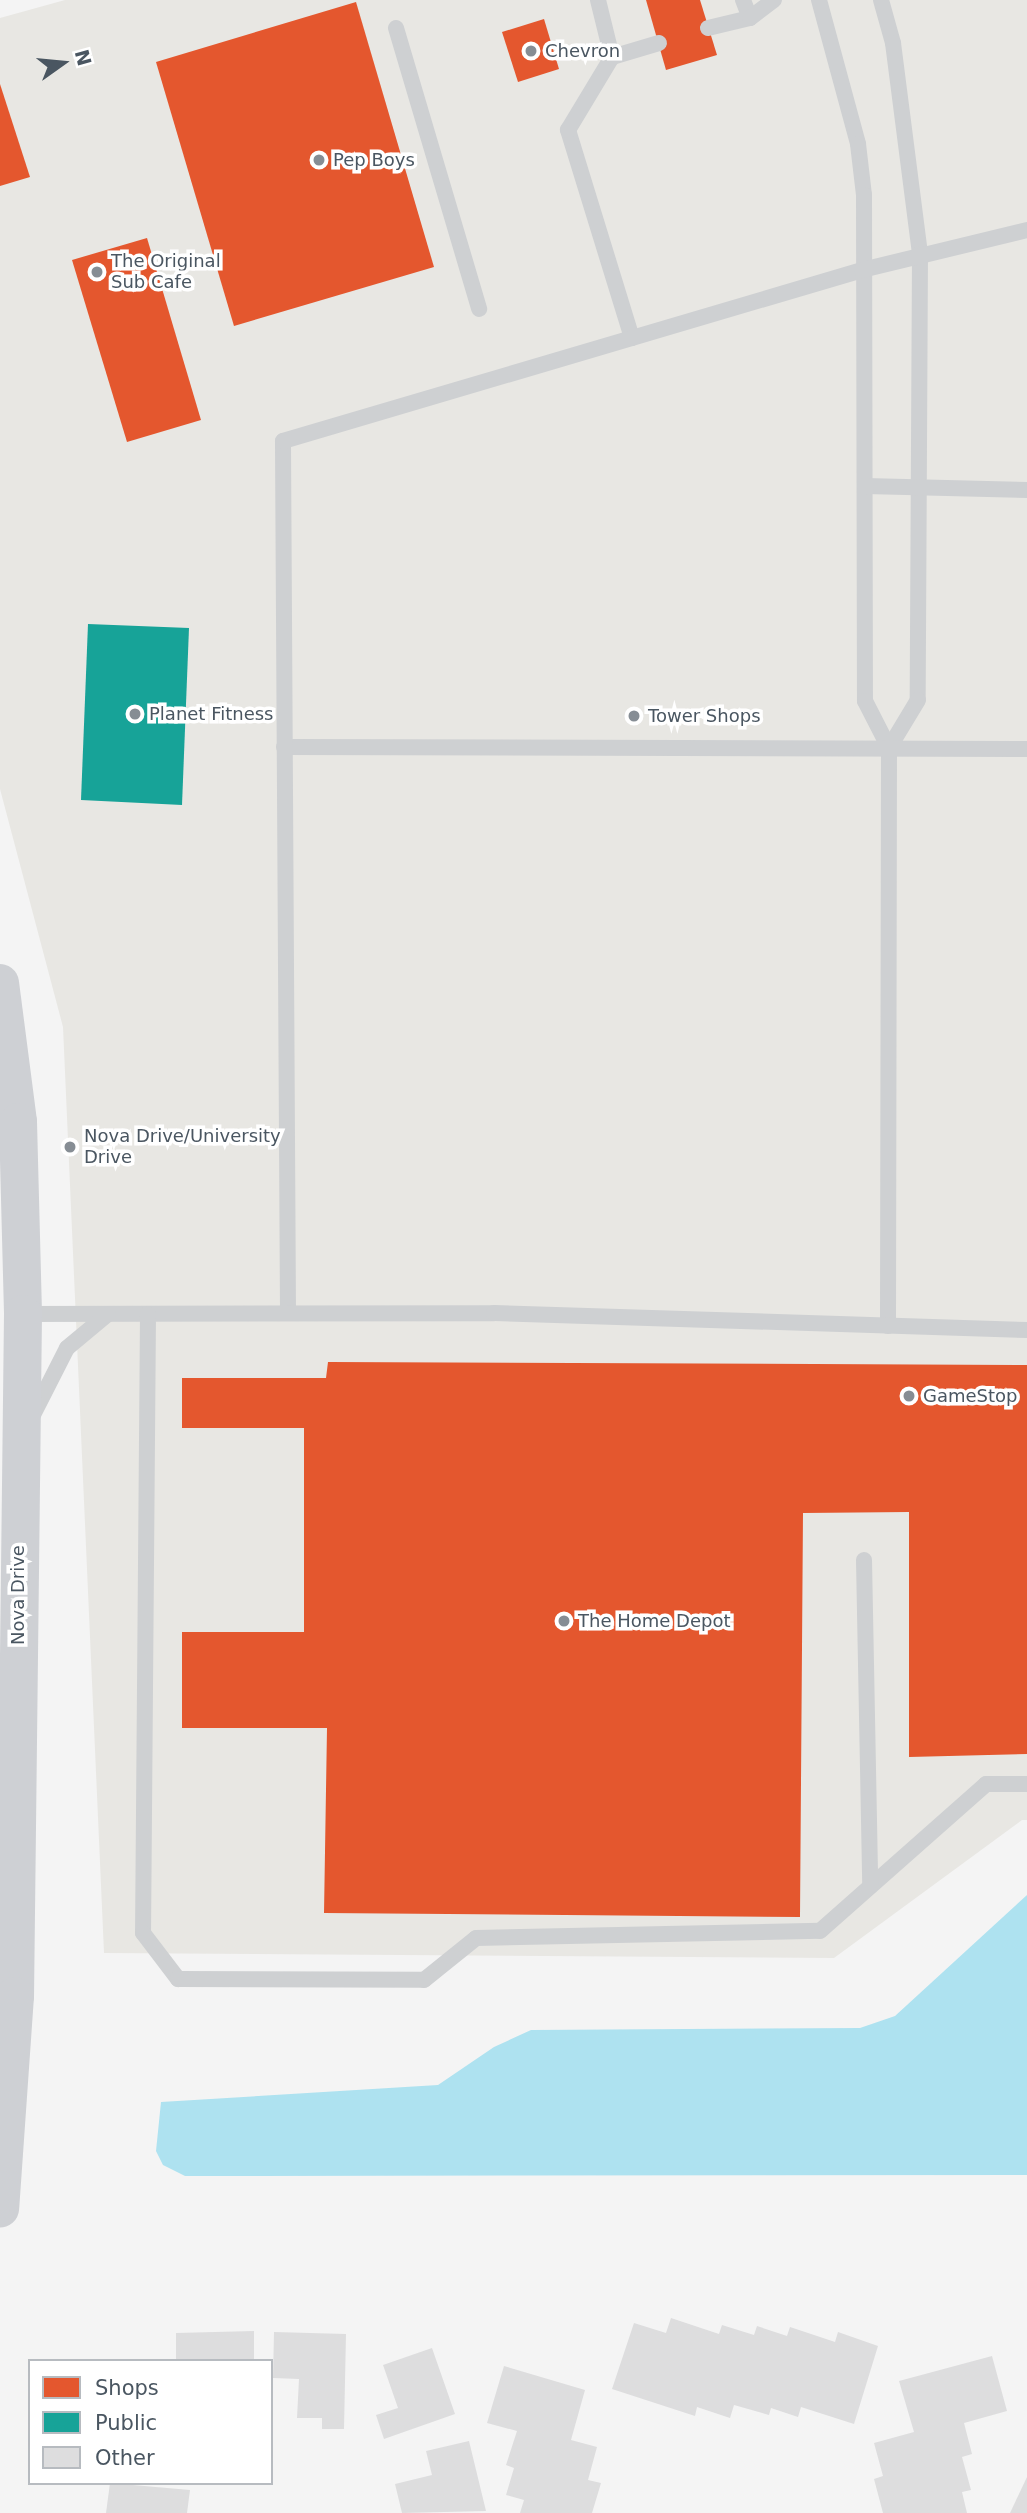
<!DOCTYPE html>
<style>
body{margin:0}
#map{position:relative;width:1027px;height:2513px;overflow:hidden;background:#f4f4f4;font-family:"DejaVu Sans",sans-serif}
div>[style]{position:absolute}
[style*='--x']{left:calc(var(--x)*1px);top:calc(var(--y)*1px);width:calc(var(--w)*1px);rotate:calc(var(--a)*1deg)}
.commercial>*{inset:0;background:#e8e7e3}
.water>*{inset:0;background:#aee2f0}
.shops>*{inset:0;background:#e4572e}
.public>*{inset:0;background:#17a398}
.building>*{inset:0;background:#ddddde}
.lane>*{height:16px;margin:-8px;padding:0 8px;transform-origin:8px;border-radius:8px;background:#ced0d2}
.secondary>*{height:38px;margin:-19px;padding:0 19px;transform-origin:19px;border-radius:19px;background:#ced0d4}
.dots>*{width:19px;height:19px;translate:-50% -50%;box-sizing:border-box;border:4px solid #fff;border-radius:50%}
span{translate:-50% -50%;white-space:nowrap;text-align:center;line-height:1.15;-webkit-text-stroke:7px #fff;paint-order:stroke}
.poi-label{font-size:18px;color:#4a5661}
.left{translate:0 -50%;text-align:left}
.street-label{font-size:18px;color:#4a5661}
.legend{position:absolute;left:28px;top:2359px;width:245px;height:126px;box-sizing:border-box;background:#fff;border:2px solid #b7bbc0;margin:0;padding:9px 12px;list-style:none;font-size:21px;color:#4a5661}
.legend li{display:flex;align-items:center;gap:14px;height:35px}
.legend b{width:35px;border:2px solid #b7bbc0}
.north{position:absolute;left:28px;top:28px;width:70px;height:70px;-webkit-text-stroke:5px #fff;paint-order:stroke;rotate:75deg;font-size:19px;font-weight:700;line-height:28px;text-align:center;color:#4a5661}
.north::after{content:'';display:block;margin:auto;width:24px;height:32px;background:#4a5661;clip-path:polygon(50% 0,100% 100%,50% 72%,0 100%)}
</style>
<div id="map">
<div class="commercial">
<div style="clip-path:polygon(65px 0,1027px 0,1027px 1820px,1022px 1820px,834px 1958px,104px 1953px,63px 1027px,0 789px,0 18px)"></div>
</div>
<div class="water">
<div style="clip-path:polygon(1027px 1895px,1027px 2175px,185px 2176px,163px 2165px,156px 2151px,161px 2102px,438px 2085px,494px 2047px,531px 2030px,860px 2028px,895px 2016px)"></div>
</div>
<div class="shops">
<div style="clip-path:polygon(646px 0,700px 0,717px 55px,666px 70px)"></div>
<div style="clip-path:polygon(356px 2px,434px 267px,234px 326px,156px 62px)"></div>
<div style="clip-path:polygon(544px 19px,559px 69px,518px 82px,502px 32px)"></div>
<div style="clip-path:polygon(0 84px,30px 177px,0 186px)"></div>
<div style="clip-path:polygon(147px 238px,201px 420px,127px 442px,72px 260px)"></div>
<div style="clip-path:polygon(328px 1362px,1027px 1365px,1027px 1754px,909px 1757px,909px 1512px,803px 1513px,800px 1917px,324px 1913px,327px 1728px,182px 1728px,182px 1632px,304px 1632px,304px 1428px,182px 1428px,182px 1378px,326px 1378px)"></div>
</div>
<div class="public">
<div style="clip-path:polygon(88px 624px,189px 628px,182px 805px,81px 800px)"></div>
</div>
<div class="building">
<div style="clip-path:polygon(671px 2318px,719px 2334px,722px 2325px,754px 2335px,757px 2326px,787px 2336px,790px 2327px,835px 2342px,838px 2332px,878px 2346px,854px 2424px,801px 2407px,798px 2417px,771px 2408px,769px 2415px,734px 2405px,730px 2418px,697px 2407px,695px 2416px,612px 2389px,634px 2323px,666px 2333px)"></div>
<div style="clip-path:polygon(254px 2331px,254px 2361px,176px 2361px,176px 2333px)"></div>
<div style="clip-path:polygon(274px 2332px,346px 2334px,344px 2429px,322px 2429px,322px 2418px,297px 2418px,299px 2379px,273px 2378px)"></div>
<div style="clip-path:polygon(432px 2348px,455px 2414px,384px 2439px,376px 2415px,398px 2408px,383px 2365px)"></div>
<div style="clip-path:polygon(992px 2356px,1007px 2411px,964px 2423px,972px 2454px,962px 2457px,971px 2490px,962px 2492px,967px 2513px,883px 2513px,874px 2479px,883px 2476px,874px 2443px,914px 2432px,899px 2381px)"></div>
<div style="clip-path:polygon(504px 2366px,585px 2390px,571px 2440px,597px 2447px,588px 2480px,601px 2483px,592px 2513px,520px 2513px,524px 2500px,506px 2495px,514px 2468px,506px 2465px,517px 2431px,487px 2423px)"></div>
<div style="clip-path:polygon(469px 2441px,486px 2511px,402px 2513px,395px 2484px,432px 2475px,426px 2451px)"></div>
<div style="clip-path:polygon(1027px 2477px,1027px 2513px,1010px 2513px)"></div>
<div style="clip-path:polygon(110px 2483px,190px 2490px,187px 2513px,106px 2513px)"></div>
</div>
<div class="lane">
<div style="--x:598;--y:0;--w:59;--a:76.2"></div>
<div style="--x:743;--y:0;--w:19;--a:69"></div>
<div style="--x:819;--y:0;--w:149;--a:74.8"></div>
<div style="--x:858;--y:144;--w:51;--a:83.3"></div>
<div style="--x:864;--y:195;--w:506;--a:89.89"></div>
<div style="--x:865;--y:701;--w:53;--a:62.9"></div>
<div style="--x:889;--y:748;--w:578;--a:90.1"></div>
<div style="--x:881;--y:0;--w:45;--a:74.4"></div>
<div style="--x:893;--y:43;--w:213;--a:82.7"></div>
<div style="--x:920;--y:254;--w:446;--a:90.3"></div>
<div style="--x:918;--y:700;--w:56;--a:121.1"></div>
<div style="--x:396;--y:28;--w:293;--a:73.5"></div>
<div style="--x:708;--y:28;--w:43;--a:-13.4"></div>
<div style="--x:750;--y:18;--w:30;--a:-37"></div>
<div style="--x:632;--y:338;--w:218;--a:-107.1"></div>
<div style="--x:568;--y:130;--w:85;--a:-58.9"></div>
<div style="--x:612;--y:57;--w:49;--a:-16.6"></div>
<div style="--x:865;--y:486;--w:162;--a:1.4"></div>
<div style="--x:284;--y:747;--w:743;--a:0.15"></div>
<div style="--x:288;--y:1313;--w:872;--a:-90.33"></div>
<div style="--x:283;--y:441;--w:604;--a:-16.45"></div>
<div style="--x:862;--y:270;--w:170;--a:-13.6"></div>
<div style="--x:23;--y:1314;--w:471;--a:-0.1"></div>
<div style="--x:494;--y:1313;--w:533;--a:1.83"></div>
<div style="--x:148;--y:1314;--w:619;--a:90.46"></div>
<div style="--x:143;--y:1933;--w:58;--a:52.7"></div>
<div style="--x:178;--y:1979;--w:246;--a:0.2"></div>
<div style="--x:424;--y:1980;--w:67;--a:-38.9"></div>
<div style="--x:476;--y:1938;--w:344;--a:-1.2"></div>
<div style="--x:820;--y:1931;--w:222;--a:-41.5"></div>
<div style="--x:986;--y:1784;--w:41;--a:0"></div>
<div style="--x:32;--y:1417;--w:77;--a:-63.1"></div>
<div style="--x:67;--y:1348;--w:53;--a:-39.7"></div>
<div style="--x:864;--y:1560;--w:326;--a:88.9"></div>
</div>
<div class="secondary">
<div style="--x:0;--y:983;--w:140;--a:82.6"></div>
<div style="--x:18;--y:1122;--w:192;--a:88.5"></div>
<div style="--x:23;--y:1314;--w:682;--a:90.67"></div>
<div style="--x:15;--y:1996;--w:213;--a:94"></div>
</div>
<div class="dots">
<div style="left:531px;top:51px;background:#868d94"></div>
<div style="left:319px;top:160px;background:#868d94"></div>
<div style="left:97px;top:272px;background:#868d94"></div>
<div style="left:135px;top:714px;background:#868d94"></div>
<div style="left:634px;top:716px;background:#868d94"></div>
<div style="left:70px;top:1147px;background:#868d94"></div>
<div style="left:909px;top:1396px;background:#868d94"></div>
<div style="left:564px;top:1621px;background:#868d94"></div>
</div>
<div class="poi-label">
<span class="left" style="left:545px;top:51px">Chevron</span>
<span class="left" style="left:333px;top:160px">Pep Boys</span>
<span class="left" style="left:111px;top:272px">The Original<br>Sub Cafe</span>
<span class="left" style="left:149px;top:714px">Planet Fitness</span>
<span class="left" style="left:648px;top:716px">Tower Shops</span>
<span class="left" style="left:84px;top:1147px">Nova Drive/University<br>Drive</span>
<span class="left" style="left:923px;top:1396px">GameStop</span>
<span class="left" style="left:578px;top:1621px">The Home Depot</span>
</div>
<div class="street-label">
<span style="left:18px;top:1595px;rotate:-90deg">Nova Drive</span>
</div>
<ul class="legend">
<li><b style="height:19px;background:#e4572e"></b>Shops</li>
<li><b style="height:19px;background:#17a398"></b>Public</li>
<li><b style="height:19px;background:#ddddde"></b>Other</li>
</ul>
<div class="north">N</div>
</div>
